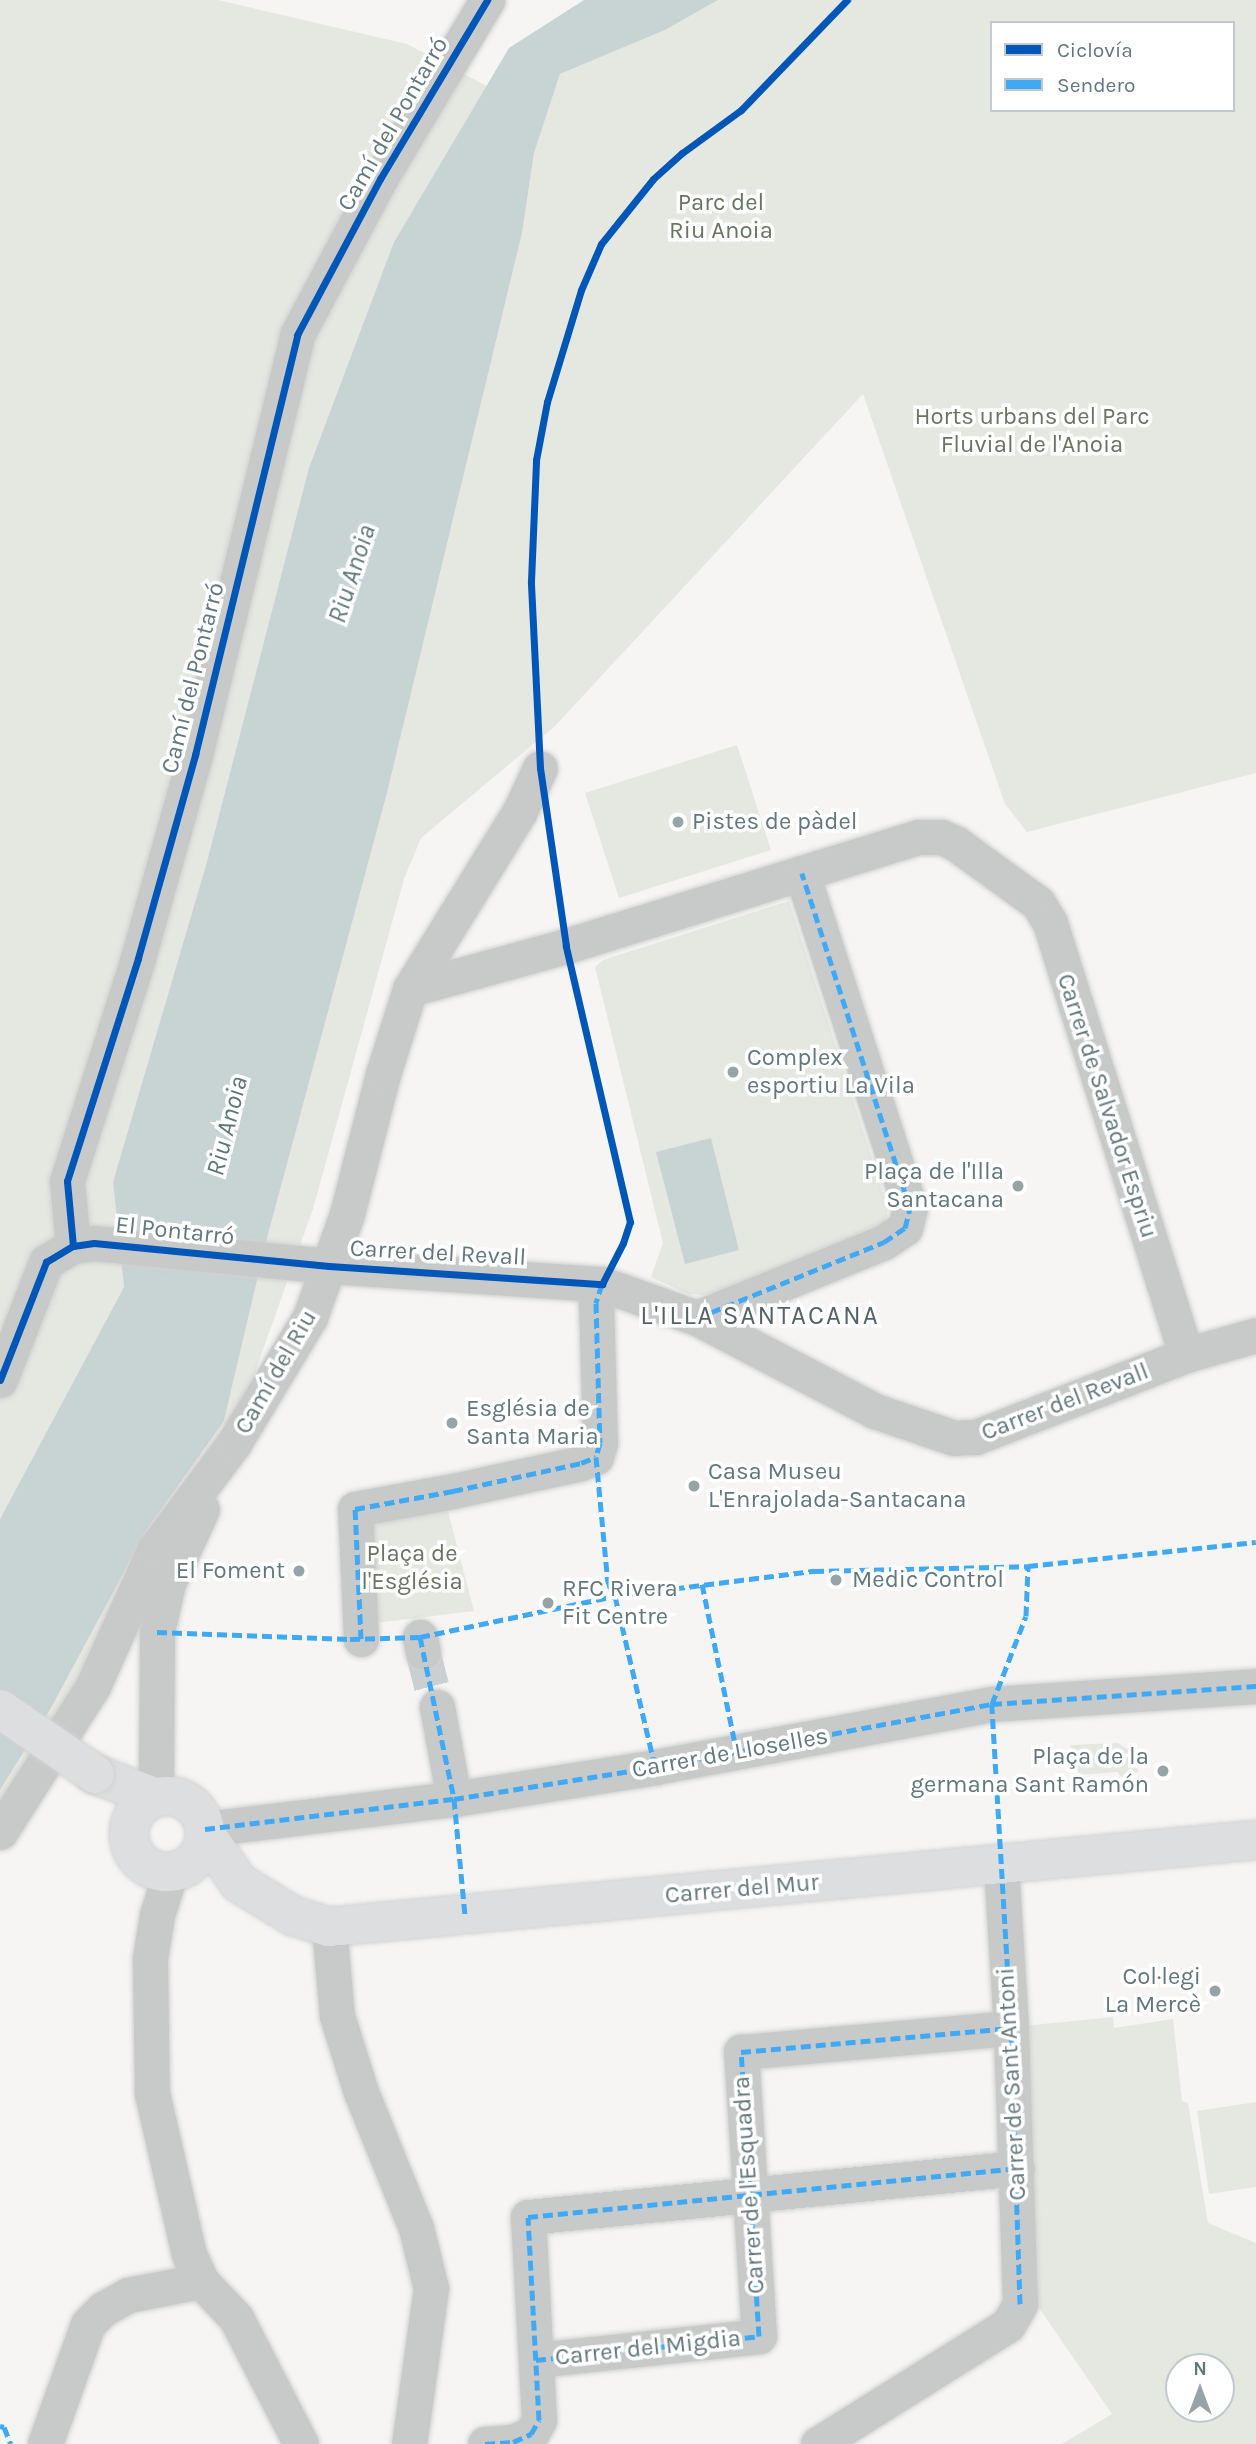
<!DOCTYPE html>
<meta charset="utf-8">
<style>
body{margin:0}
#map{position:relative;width:1256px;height:2444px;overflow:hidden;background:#f6f5f4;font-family:Karla,sans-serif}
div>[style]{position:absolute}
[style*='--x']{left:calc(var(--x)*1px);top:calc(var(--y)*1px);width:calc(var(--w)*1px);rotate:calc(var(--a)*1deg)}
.green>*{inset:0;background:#e5e7e1}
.water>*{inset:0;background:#c8d3d3}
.minor-tunnel>*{height:35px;margin-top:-17.5px;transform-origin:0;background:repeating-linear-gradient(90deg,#cacfd1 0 35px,transparent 0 53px)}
.roads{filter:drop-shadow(0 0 2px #d1d1d1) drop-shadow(0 0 2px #d1d1d1)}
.minor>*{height:35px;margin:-17.5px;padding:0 17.5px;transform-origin:17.5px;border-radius:17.5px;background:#c8caca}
.major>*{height:38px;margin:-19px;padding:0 19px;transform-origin:19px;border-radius:19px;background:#dddedf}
.major>.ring{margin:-19px;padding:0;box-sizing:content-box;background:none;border:38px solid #dddedf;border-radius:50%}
.bridges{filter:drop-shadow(0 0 2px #d1d1d1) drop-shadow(0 0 2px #d1d1d1)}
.major-bridge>*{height:38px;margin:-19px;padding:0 19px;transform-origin:19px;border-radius:19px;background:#dddedf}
.quiet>*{height:5px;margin-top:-2.5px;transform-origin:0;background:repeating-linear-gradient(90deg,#3fa9f5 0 10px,transparent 0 15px)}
.cycleway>*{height:7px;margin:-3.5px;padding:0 3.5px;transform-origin:3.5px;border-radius:3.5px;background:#0057b8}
.dots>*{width:19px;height:19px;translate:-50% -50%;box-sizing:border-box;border:4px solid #fff;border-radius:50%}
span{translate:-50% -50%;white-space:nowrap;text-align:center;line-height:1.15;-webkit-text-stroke:7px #fff;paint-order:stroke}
.street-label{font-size:24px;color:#62777e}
.park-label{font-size:24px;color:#687661}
.poi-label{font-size:24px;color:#62777e}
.left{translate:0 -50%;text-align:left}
.right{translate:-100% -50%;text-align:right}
.water-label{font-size:26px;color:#5d7679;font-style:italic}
.neighbourhood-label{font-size:26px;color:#546369;letter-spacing:2px}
.legend{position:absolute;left:990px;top:21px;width:245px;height:91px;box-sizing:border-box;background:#fff;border:2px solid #c0c9cb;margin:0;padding:9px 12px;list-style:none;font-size:21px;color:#62777e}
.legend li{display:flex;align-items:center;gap:14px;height:35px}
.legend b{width:35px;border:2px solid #c0c9cb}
.north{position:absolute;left:1165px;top:2353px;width:70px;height:70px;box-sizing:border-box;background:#fff;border:2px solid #c0c9cb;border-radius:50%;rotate:0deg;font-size:19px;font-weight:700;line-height:28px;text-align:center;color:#62777e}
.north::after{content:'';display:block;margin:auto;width:24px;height:32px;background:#96a3a7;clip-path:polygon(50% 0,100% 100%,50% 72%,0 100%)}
</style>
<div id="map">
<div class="green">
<div style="clip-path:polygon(0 0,218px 0,407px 44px,487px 86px,394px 242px,113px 1182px,124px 1287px,0 1519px)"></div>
<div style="clip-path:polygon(evenodd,718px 0,1256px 0,1256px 773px,1027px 832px,1005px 804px,863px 394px,555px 726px,421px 838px,404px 879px,313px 1209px,249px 1389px,0 1810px,0 1790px,52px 1705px,146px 1531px,224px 1421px,266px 1242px,387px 793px,522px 233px,534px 153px,560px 74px,665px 30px,718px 0,992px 23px,1233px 23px,1233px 110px,992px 110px,992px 23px)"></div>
<div style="clip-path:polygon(737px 745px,771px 850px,619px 898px,585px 793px)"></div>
<div style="clip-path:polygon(789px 901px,888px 1208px,887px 1217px,882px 1224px,721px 1290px,705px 1295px,688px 1294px,651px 1277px,663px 1243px,595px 967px,603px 960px)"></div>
<div style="clip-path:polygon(441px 1507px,448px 1511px,474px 1611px,367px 1624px,370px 1522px)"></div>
<div style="clip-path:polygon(1118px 1743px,1129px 1750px,1132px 1765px,1139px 1770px,1131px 1780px,1124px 1780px,1117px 1772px,1079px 1775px,1070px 1745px)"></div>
<div style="clip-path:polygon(evenodd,1113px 2017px,1114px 2028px,1173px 2019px,1182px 2101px,1188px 2103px,1208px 2223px,1256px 2243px,1256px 2444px,1062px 2444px,1112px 2414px,1037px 2305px,1029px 2300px,1023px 2026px,1113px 2017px,1179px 2367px,1221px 2367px,1221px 2409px,1179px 2409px,1179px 2367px)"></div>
<div style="clip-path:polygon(1256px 2102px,1256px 2187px,1209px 2194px,1197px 2111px)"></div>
</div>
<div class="water">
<div style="clip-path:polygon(584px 0,718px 0,665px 30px,560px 74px,534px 153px,522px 233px,387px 793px,266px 1242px,224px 1421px,146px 1531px,52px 1706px,0 1790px,0 1519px,124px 1287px,113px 1182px,207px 862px,309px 468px,394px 242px,509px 48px)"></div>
<div style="clip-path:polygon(711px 1138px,739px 1250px,685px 1264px,656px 1152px)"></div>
</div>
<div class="minor-tunnel">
<div style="--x:423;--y:1652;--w:57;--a:75.7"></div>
</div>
<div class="roads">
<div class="minor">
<div style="--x:410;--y:989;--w:162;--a:-15.4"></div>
<div style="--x:566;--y:946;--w:369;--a:-17.2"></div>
<div style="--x:919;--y:837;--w:22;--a:0"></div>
<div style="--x:941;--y:837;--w:15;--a:23"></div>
<div style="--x:955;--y:843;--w:102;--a:35.9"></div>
<div style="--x:1038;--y:903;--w:23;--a:59"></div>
<div style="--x:1050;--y:923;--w:453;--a:72.5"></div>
<div style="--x:73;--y:1246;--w:65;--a:-95.3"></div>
<div style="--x:67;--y:1181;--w:234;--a:-72.3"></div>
<div style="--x:138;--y:958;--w:211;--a:-74.3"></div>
<div style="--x:195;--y:755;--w:432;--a:-76.3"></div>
<div style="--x:297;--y:335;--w:177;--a:-62"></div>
<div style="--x:380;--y:179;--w:209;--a:-59.1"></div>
<div style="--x:697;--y:1318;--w:202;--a:-22.1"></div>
<div style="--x:884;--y:1242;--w:25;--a:-34"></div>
<div style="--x:905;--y:1228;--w:21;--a:-76"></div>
<div style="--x:910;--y:1208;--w:352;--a:-107.9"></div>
<div style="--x:0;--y:1380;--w:127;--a:-68.7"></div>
<div style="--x:46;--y:1262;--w:31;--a:-31"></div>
<div style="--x:73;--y:1246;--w:21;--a:-8"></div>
<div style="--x:94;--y:1243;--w:236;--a:5.6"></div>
<div style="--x:329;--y:1266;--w:274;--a:3.8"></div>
<div style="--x:602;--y:1284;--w:101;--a:19.7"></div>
<div style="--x:697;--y:1318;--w:201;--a:27.6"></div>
<div style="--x:875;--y:1411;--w:83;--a:18.9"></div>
<div style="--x:954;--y:1438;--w:22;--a:-3"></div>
<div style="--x:976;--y:1437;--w:225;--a:-21.3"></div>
<div style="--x:1186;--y:1355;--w:73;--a:-15.9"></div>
<div style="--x:420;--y:1637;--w:15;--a:79"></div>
<div style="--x:361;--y:1639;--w:130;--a:-92.6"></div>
<div style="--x:355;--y:1509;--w:100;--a:-10.4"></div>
<div style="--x:453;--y:1491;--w:131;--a:-12.3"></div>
<div style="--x:581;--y:1463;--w:16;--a:-22"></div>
<div style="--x:596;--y:1457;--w:15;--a:-74"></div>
<div style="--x:600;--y:1443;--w:140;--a:-91.6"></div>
<div style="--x:596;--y:1303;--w:20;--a:-72"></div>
<div style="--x:437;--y:1707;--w:94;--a:79.5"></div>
<div style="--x:159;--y:1796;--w:17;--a:-100"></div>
<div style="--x:156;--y:1779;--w:147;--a:-89.6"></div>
<div style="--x:157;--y:1632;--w:50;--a:-77.3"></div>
<div style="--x:168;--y:1583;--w:81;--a:-65.3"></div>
<div style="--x:205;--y:1829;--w:251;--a:-6.9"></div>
<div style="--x:454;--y:1799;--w:204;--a:-9"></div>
<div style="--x:655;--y:1767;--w:343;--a:-10.6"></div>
<div style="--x:992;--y:1704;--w:265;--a:-3.9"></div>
<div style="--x:0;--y:1832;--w:173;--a:-57.5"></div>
<div style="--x:93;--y:1686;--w:149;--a:-65.8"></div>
<div style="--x:154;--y:1550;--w:134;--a:-53.2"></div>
<div style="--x:234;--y:1443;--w:147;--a:-58.9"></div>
<div style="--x:310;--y:1317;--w:109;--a:-70.2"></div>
<div style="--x:347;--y:1214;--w:145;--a:-75.6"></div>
<div style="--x:383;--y:1074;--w:89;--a:-72.4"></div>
<div style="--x:410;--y:989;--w:209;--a:-58.3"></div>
<div style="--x:520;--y:811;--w:47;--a:-65.1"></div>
<div style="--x:171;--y:1871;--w:46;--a:107.7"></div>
<div style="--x:157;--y:1915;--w:44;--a:99.2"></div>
<div style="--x:150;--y:1958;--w:135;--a:89.2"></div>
<div style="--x:152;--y:2093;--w:165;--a:77.1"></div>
<div style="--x:189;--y:2254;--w:30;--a:66"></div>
<div style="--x:201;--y:2281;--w:51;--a:46.6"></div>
<div style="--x:236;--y:2318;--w:142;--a:62.7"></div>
<div style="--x:329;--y:1927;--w:89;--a:84.9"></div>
<div style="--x:337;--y:2016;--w:80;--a:72.5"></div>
<div style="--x:361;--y:2092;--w:147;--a:68"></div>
<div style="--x:416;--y:2228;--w:62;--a:76"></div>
<div style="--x:431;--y:2288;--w:158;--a:98"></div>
<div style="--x:536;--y:2360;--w:224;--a:-6.1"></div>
<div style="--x:759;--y:2336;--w:285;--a:-93.6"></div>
<div style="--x:741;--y:2052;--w:271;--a:-5.1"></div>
<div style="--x:45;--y:2444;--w:127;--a:-70.3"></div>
<div style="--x:88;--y:2324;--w:21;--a:-45"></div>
<div style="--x:103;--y:2309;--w:29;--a:-29"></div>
<div style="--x:128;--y:2295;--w:74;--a:-10.9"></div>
<div style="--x:485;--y:2444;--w:28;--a:-4"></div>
<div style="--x:513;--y:2442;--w:20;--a:-24"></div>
<div style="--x:531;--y:2434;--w:16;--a:-60"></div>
<div style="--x:539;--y:2420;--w:203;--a:-93.1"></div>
<div style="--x:528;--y:2217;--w:491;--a:-5.7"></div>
<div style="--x:818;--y:2444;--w:224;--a:-32.1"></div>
<div style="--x:1008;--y:2325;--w:24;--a:-60"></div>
<div style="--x:1020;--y:2304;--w:276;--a:-91.9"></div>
<div style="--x:1011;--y:2028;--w:164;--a:-93.5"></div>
</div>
<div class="major">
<div style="--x:95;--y:1774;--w:63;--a:21.3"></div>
<div class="ring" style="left:129px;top:1796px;width:38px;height:38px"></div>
<div style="--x:205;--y:1833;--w:60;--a:55.8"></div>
<div style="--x:239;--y:1883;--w:63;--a:31.4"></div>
<div style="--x:293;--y:1916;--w:38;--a:17"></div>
<div style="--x:329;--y:1927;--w:931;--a:-5.36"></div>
</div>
</div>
<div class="bridges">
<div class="major-bridge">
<div style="--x:0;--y:1709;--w:115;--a:34.4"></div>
</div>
</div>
<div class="quiet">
<div style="--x:602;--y:1284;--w:20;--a:108"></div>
<div style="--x:596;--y:1303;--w:140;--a:88.4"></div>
<div style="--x:600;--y:1443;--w:15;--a:106"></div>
<div style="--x:596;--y:1457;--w:127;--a:84.6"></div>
<div style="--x:608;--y:1583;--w:15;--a:62"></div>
<div style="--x:615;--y:1596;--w:176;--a:76.8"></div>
<div style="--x:697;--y:1318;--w:202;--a:-22.1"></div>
<div style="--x:884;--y:1242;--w:25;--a:-34"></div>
<div style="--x:905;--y:1228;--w:21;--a:-76"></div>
<div style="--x:910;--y:1208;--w:352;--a:-107.9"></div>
<div style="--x:702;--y:1584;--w:173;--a:78.3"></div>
<div style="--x:157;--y:1632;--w:193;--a:2.1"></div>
<div style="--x:350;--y:1639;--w:70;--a:-1.6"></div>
<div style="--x:420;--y:1637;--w:199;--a:-11.9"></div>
<div style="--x:615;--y:1596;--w:201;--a:-7.2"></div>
<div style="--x:814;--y:1571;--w:214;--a:-1.3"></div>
<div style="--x:1028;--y:1566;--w:229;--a:-6"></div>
<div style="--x:420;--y:1637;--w:166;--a:78.1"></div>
<div style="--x:454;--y:1799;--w:117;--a:84.6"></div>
<div style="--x:361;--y:1639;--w:130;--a:-92.6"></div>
<div style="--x:355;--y:1509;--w:100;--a:-10.4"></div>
<div style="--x:453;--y:1491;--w:131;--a:-12.3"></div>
<div style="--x:581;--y:1463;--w:16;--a:-22"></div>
<div style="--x:205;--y:1829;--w:251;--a:-6.9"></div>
<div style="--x:454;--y:1799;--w:204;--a:-9"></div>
<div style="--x:655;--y:1767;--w:343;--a:-10.6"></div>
<div style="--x:992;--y:1704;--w:265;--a:-3.9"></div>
<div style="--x:1020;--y:2304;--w:276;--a:-91.9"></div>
<div style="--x:1011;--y:2028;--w:325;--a:-93.4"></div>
<div style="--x:992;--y:1704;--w:94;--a:-68.9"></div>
<div style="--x:1026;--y:1616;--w:50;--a:-87.7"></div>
<div style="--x:536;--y:2360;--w:224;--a:-6.1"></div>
<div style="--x:759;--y:2336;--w:285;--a:-93.6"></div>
<div style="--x:741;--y:2052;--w:271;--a:-5.1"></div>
<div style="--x:0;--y:2426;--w:4;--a:14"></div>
<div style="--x:4;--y:2427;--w:18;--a:68"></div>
<div style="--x:485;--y:2444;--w:28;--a:-4"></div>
<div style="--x:513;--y:2442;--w:20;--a:-24"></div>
<div style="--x:531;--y:2434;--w:16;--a:-60"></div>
<div style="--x:539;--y:2420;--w:203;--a:-93.1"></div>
<div style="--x:528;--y:2217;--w:491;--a:-5.7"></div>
</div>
<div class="cycleway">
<div style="--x:73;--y:1246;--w:65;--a:-95.3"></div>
<div style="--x:67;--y:1181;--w:234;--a:-72.3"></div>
<div style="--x:138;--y:958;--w:211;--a:-74.3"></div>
<div style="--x:195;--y:755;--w:432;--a:-76.3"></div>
<div style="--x:297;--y:335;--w:177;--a:-62"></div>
<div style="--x:380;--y:179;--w:209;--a:-59.1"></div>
<div style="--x:0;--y:1380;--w:127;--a:-68.7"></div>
<div style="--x:46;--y:1262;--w:31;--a:-31"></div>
<div style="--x:73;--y:1246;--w:21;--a:-8"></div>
<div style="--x:94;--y:1243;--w:236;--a:5.6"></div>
<div style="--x:329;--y:1266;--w:274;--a:3.8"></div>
<div style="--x:602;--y:1284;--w:46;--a:-62.9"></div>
<div style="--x:623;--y:1243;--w:22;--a:-72"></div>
<div style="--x:630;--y:1222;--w:283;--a:-103.1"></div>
<div style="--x:566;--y:946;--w:180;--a:-98.3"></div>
<div style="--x:540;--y:768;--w:187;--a:-92.8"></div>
<div style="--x:531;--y:581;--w:121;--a:-87.6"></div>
<div style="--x:536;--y:460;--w:59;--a:-79.3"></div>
<div style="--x:547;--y:402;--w:117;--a:-73.1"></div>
<div style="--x:581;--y:290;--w:50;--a:-66.5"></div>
<div style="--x:601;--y:244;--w:83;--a:-51.3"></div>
<div style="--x:653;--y:179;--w:39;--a:-42"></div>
<div style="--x:682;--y:153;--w:73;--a:-36.1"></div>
<div style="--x:741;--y:110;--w:153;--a:-46.1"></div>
</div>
<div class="dots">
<div style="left:678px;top:822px;background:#96a3a7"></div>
<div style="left:733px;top:1072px;background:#96a3a7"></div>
<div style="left:1018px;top:1186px;background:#96a3a7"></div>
<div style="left:452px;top:1423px;background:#96a3a7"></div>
<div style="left:694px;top:1486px;background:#96a3a7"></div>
<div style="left:299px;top:1571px;background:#96a3a7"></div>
<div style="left:836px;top:1580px;background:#96a3a7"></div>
<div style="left:548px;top:1603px;background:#96a3a7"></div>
<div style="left:1163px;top:1771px;background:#96a3a7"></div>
<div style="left:1215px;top:1991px;background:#96a3a7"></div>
</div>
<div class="street-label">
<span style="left:393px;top:124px;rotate:-60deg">Camí del Pontarró</span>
<span style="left:193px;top:678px;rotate:-76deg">Camí del Pontarró</span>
<span style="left:1107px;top:1106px;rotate:72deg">Carrer de Salvador Espriu</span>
<span style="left:175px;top:1231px;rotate:6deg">El Pontarró</span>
<span style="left:438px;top:1253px;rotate:3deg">Carrer del Revall</span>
<span style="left:276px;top:1372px;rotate:-60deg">Camí del Riu</span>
<span style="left:1065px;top:1402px;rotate:-21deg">Carrer del Revall</span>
<span style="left:730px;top:1753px;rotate:-10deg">Carrer de Lloselles</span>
<span style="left:742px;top:1889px;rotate:-5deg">Carrer del Mur</span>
<span style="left:1012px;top:2084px;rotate:-93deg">Carrer de Sant Antoni</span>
<span style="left:749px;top:2185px;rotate:-94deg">Carrer de l'Esquadra</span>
<span style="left:648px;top:2348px;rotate:-6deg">Carrer del Migdia</span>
</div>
<div class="park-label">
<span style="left:721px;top:217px">Parc del<br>Riu Anoia</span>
<span style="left:1032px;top:431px">Horts urbans del Parc<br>Fluvial de l'Anoia</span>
<span style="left:412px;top:1568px">Plaça de<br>l'Església</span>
</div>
<div class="poi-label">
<span class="left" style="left:692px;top:822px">Pistes de pàdel</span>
<span class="left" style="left:747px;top:1072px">Complex<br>esportiu La Vila</span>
<span class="right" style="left:1004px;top:1186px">Plaça de l'Illa<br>Santacana</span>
<span class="left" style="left:466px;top:1423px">Església de<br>Santa Maria</span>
<span class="left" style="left:708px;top:1486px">Casa Museu<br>L'Enrajolada-Santacana</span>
<span class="right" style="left:285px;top:1571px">El Foment</span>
<span class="left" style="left:852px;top:1580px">Medic Control</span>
<span class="left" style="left:562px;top:1603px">RFC Rivera<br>Fit Centre</span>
<span class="right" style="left:1149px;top:1771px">Plaça de la<br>germana Sant Ramón</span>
<span class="right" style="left:1201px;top:1991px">Col·legi<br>La Mercè</span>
</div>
<div class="water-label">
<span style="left:352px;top:574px;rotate:-72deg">Riu Anoia</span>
<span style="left:227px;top:1126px;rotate:-76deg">Riu Anoia</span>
</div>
<div class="neighbourhood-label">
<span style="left:760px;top:1316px">L'ILLA SANTACANA</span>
</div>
<ul class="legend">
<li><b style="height:9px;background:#0057b8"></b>Ciclovía</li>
<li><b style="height:9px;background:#3fa9f5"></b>Sendero</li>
</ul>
<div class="north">N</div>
</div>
